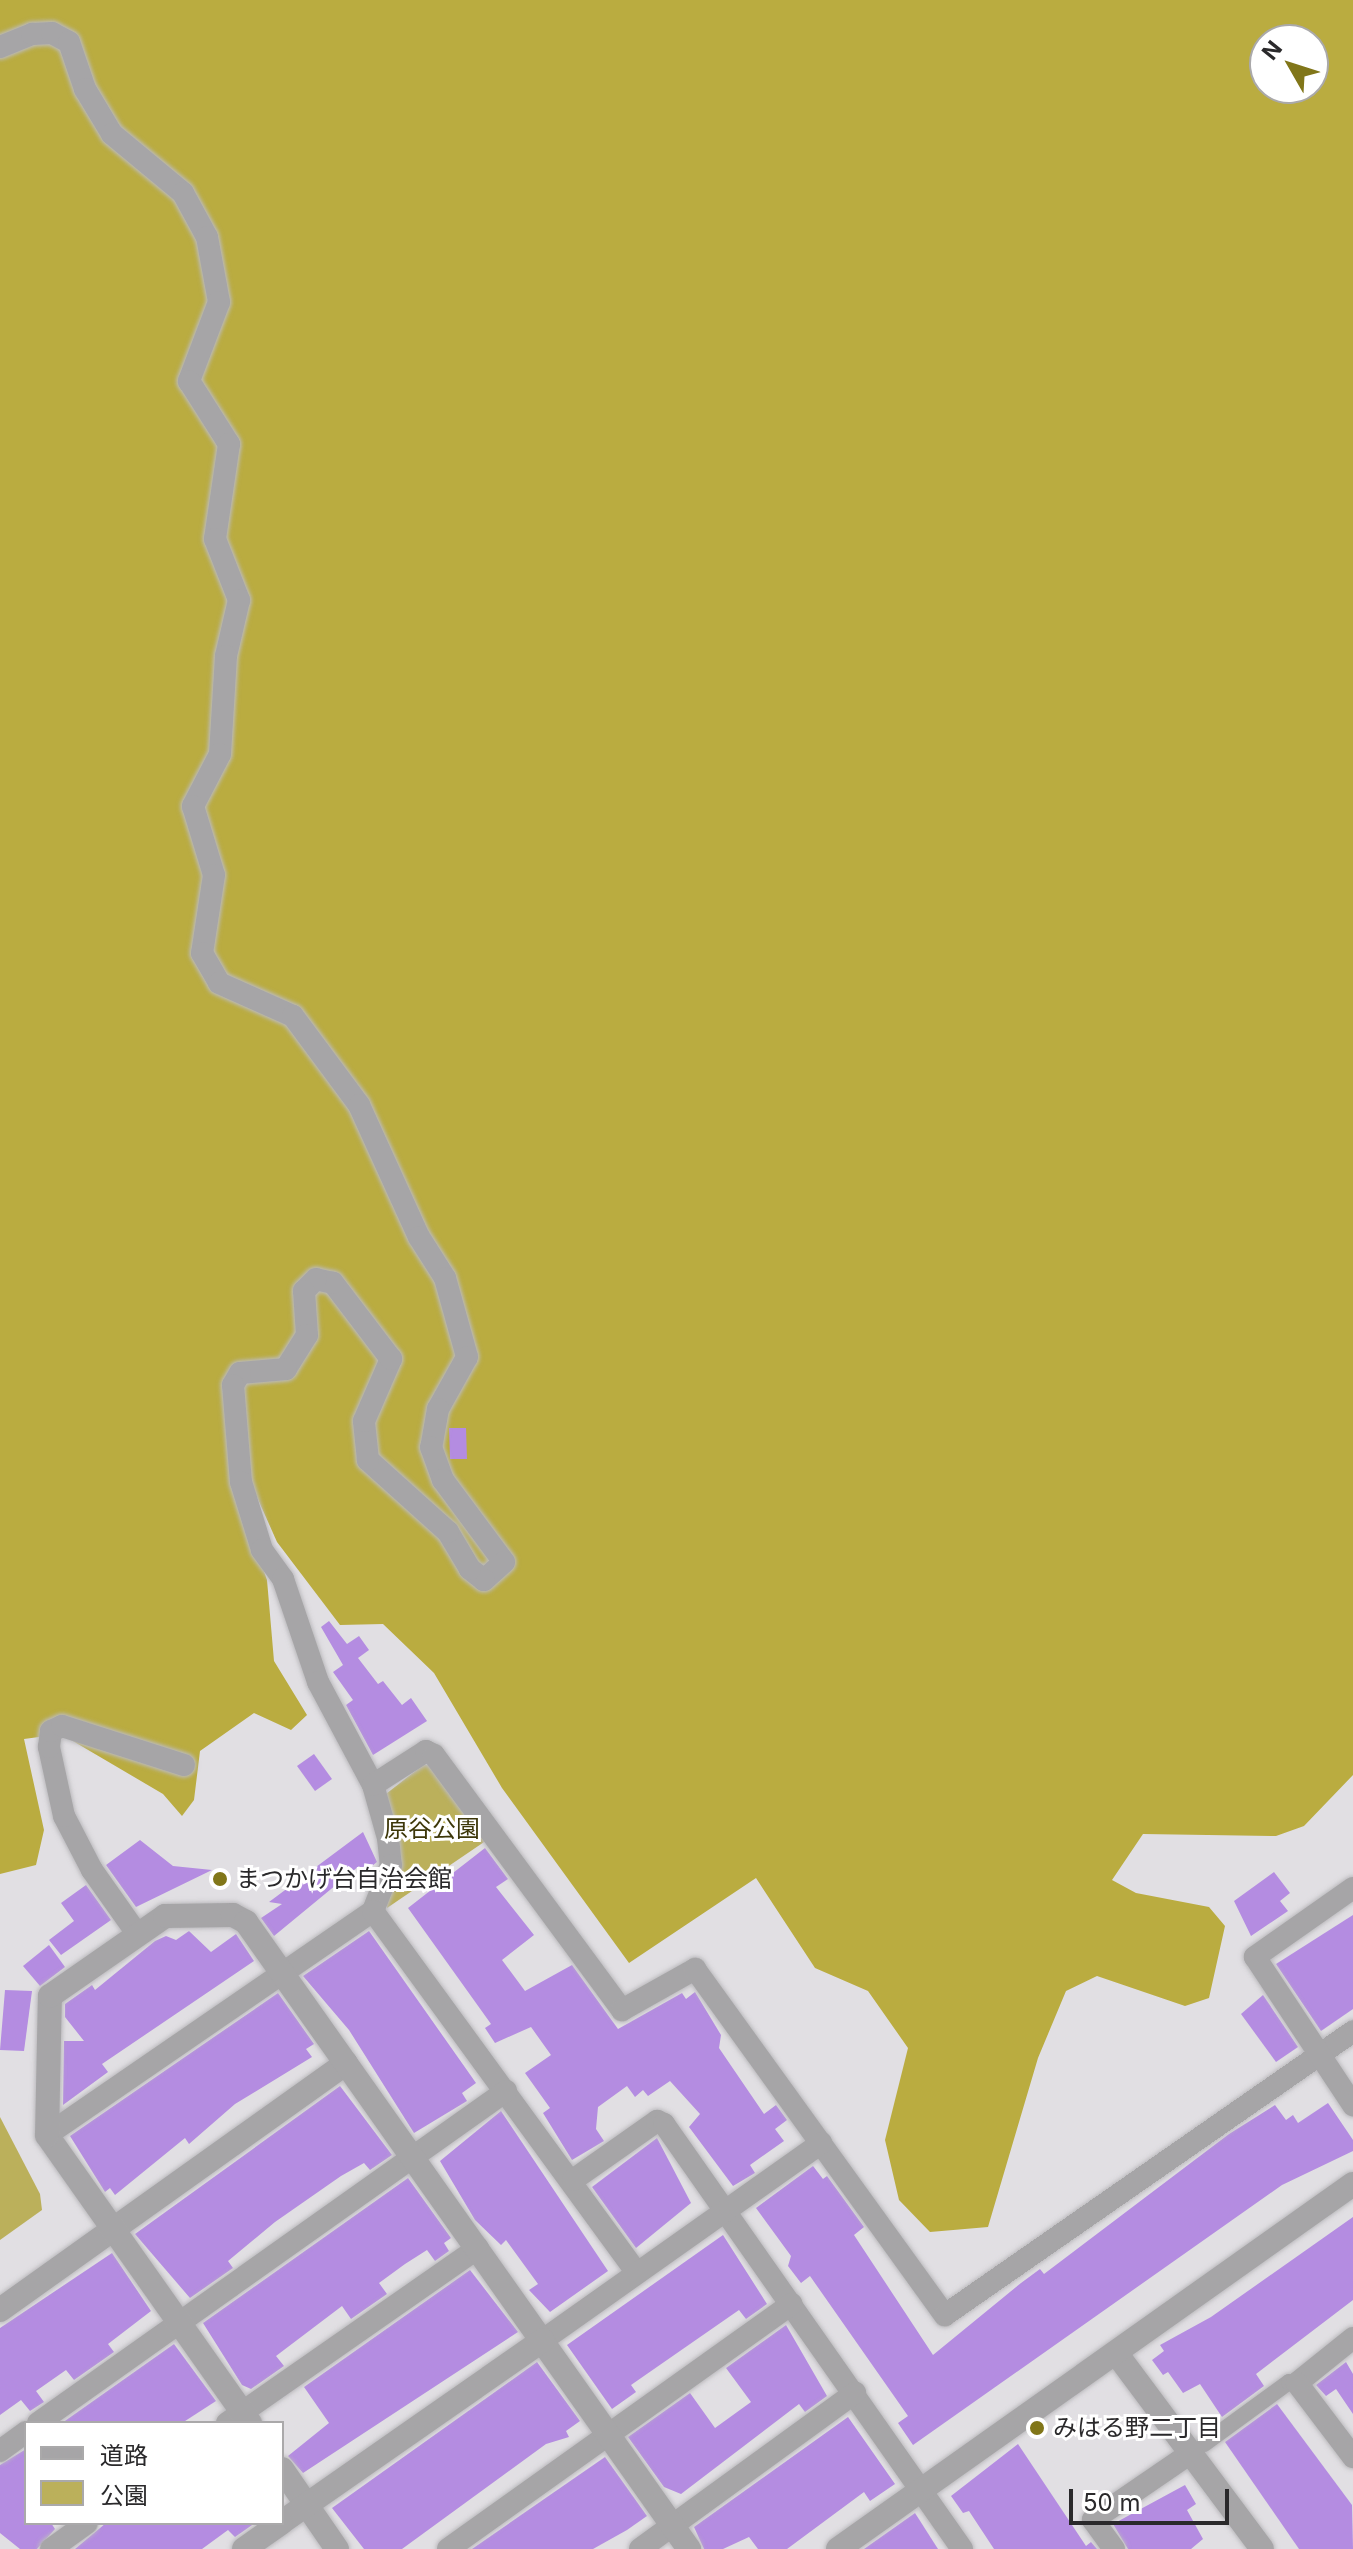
<!DOCTYPE html>
<meta charset="utf-8">
<style>
body{margin:0}
#map{position:relative;width:1353px;height:2549px;overflow:hidden;background:#e1dfe3;font-family:Inter,"Noto Sans JP",sans-serif}
div>[style]{position:absolute}
[style*='--x']{left:calc(var(--x)*1px);top:calc(var(--y)*1px);width:calc(var(--w)*1px);rotate:calc(var(--a)*1deg)}
.green>*{inset:0;background:#bbb05b}
.forest>*{inset:0;background:#baac40}
.building>*{inset:0;background:#b48ce1}
.roads{filter:drop-shadow(0 0 2px #bcbbbe) drop-shadow(0 0 2px #bcbbbe)}
.pedestrian>*{height:16px;margin:-8px;padding:0 8px;transform-origin:8px;border-radius:8px;background:#a6a5a7}
.minor>*{height:22px;margin:-11px;padding:0 11px;transform-origin:11px;border-radius:11px;background:#a6a5a7}
.tertiary>*{height:24px;margin:-12px;padding:0 12px;transform-origin:12px;border-radius:12px;background:#a6a5a7}
.dots>*{width:22px;height:22px;translate:-50% -50%;box-sizing:border-box;border:4px solid #fff;border-radius:50%}
span{translate:-50% -50%;white-space:nowrap;text-align:center;line-height:1.15;-webkit-text-stroke:6px #fff;paint-order:stroke}
.park-label{font-size:24px;color:#3d3709}
.poi-label{font-size:24px;color:#2a292b}
.left{translate:0 -50%;text-align:left}
.legend{position:absolute;left:24px;top:2421px;width:260px;height:104px;box-sizing:border-box;background:#fff;border:2px solid #aaa9aa;margin:0;padding:10px 14px;list-style:none;font-size:24px;color:#2a292b}
.legend li{display:flex;align-items:center;gap:16px;height:40px}
.legend b{width:40px;border:2px solid #aaa9aa}
.north{position:absolute;left:1249px;top:24px;width:80px;height:80px;box-sizing:border-box;background:#fff;border:2px solid #aaa9aa;border-radius:50%;rotate:309deg;font-size:22px;font-weight:700;line-height:32px;text-align:center;color:#2a292b}
.north::after{content:'';display:block;margin:auto;width:28px;height:36px;background:#817619;clip-path:polygon(50% 0,100% 100%,50% 72%,0 100%)}
.scale{position:absolute;left:1069px;top:2489px;width:160px;height:36px;box-sizing:border-box;border:4px solid #2a292b;border-top:0;padding-left:10px;font-size:24px;line-height:28px;white-space:nowrap;color:#2a292b;-webkit-text-stroke:6px #fff;paint-order:stroke}
</style>
<div id="map">
<div class="green">
<div style="clip-path:polygon(423px 1765px,430px 1765px,487px 1840px,387px 1908px,382px 1797px)"></div>
<div style="clip-path:polygon(0 2117px,40px 2194px,42px 2210px,0 2240px)"></div>
</div>
<div class="forest">
<div style="clip-path:polygon(evenodd,0 0,1353px 0,1353px 1775px,1304px 1826px,1276px 1836px,1143px 1834px,1112px 1880px,1136px 1893px,1209px 1907px,1225px 1926px,1209px 1998px,1185px 2006px,1097px 1976px,1066px 1991px,1038px 2058px,988px 2227px,930px 2232px,899px 2200px,885px 2140px,908px 2048px,868px 1991px,815px 1968px,756px 1878px,629px 1963px,502px 1788px,434px 1673px,383px 1624px,340px 1625px,277px 1542px,248px 1477px,232px 1477px,267px 1580px,274px 1661px,307px 1715px,291px 1730px,254px 1713px,200px 1751px,194px 1800px,182px 1816px,163px 1794px,61px 1734px,24px 1739px,44px 1830px,36px 1865px,0 1874px,0 0,1265px 40px,1313px 40px,1313px 88px,1265px 88px,1265px 40px)"></div>
</div>
<div class="building">
<div style="clip-path:polygon(449px 1428px,466px 1428px,467px 1459px,450px 1459px)"></div>
<div style="clip-path:polygon(329px 1621px,347px 1644px,359px 1636px,369px 1650px,358px 1658px,378px 1684px,383px 1681px,402px 1705px,411px 1698px,427px 1721px,373px 1755px,346px 1705px,353px 1700px,333px 1672px,343px 1665px,321px 1627px)"></div>
<div style="clip-path:polygon(314px 1754px,332px 1779px,315px 1791px,297px 1766px)"></div>
<div style="clip-path:polygon(363px 1832px,377px 1862px,364px 1872px,359px 1866px,274px 1936px,261px 1918px,282px 1904px,269px 1902px)"></div>
<div style="clip-path:polygon(140px 1840px,173px 1866px,212px 1870px,136px 1907px,106px 1865px)"></div>
<div style="clip-path:polygon(485px 1848px,508px 1879px,496px 1887px,534px 1935px,502px 1960px,525px 1991px,572px 1965px,618px 2029px,682px 1993px,686px 1999px,695px 1992px,721px 2035px,719px 2048px,764px 2114px,776px 2105px,787px 2120px,775px 2129px,784px 2141px,750px 2165px,755px 2173px,733px 2186px,689px 2127px,700px 2114px,670px 2081px,648px 2096px,643px 2090px,635px 2097px,627px 2086px,598px 2107px,596px 2129px,604px 2141px,572px 2160px,543px 2113px,550px 2108px,525px 2073px,551px 2055px,531px 2027px,495px 2043px,485px 2028px,491px 2024px,408px 1908px)"></div>
<div style="clip-path:polygon(1274px 1872px,1290px 1893px,1280px 1901px,1288px 1911px,1251px 1936px,1234px 1901px)"></div>
<div style="clip-path:polygon(86px 1885px,111px 1920px,61px 1955px,49px 1940px,74px 1921px,61px 1903px)"></div>
<div style="clip-path:polygon(1353px 1915px,1353px 2009px,1321px 2031px,1276px 1964px)"></div>
<div style="clip-path:polygon(189px 1931px,211px 1952px,236px 1934px,254px 1961px,102px 2064px,108px 2072px,63px 2105px,64px 2041px,84px 2041px,65px 2017px,65px 2004px,92px 1985px,95px 1990px,155px 1941px,166px 1936px,176px 1940px)"></div>
<div style="clip-path:polygon(369px 1931px,476px 2083px,462px 2093px,467px 2101px,414px 2133px,349px 2030px,303px 1976px)"></div>
<div style="clip-path:polygon(49px 1945px,65px 1967px,40px 1986px,23px 1966px)"></div>
<div style="clip-path:polygon(5px 1990px,32px 1991px,24px 2051px,0 2050px)"></div>
<div style="clip-path:polygon(278px 1993px,314px 2044px,306px 2049px,312px 2057px,235px 2104px,189px 2144px,185px 2138px,115px 2195px,110px 2188px,105px 2192px,70px 2136px)"></div>
<div style="clip-path:polygon(1263px 1995px,1298px 2047px,1276px 2062px,1241px 2014px)"></div>
<div style="clip-path:polygon(340px 2086px,392px 2155px,370px 2170px,364px 2163px,341px 2176px,275px 2222px,228px 2261px,233px 2268px,190px 2298px,135px 2234px)"></div>
<div style="clip-path:polygon(1328px 2103px,1353px 2140px,1353px 2151px,1282px 2185px,913px 2445px,898px 2423px,908px 2416px,810px 2276px,801px 2283px,788px 2266px,791px 2256px,756px 2208px,813px 2166px,823px 2179px,827px 2176px,864px 2227px,854px 2235px,933px 2355px,1021px 2283px,1040px 2269px,1044px 2274px,1229px 2134px,1275px 2105px,1286px 2120px,1293px 2115px,1298px 2123px)"></div>
<div style="clip-path:polygon(501px 2111px,608px 2271px,550px 2312px,529px 2290px,538px 2284px,506px 2240px,501px 2245px,475px 2220px,440px 2161px)"></div>
<div style="clip-path:polygon(657px 2138px,691px 2203px,636px 2248px,592px 2187px)"></div>
<div style="clip-path:polygon(408px 2178px,451px 2238px,444px 2243px,449px 2251px,435px 2261px,427px 2250px,405px 2264px,379px 2283px,387px 2294px,351px 2319px,342px 2306px,276px 2356px,284px 2366px,251px 2389px,242px 2385px,203px 2323px)"></div>
<div style="clip-path:polygon(1353px 2217px,1353px 2300px,1256px 2374px,1264px 2386px,1222px 2417px,1200px 2384px,1183px 2393px,1168px 2372px,1163px 2375px,1152px 2360px,1164px 2351px,1160px 2345px,1211px 2317px)"></div>
<div style="clip-path:polygon(723px 2235px,767px 2304px,746px 2319px,739px 2310px,631px 2385px,636px 2392px,612px 2409px,567px 2345px)"></div>
<div style="clip-path:polygon(112px 2253px,151px 2311px,108px 2344px,114px 2352px,74px 2380px,66px 2370px,36px 2391px,44px 2402px,30px 2411px,21px 2400px,0 2415px,0 2328px)"></div>
<div style="clip-path:polygon(470px 2270px,518px 2332px,303px 2473px,288px 2456px,329px 2423px,304px 2387px)"></div>
<div style="clip-path:polygon(786px 2325px,827px 2396px,805px 2412px,799px 2404px,681px 2494px,664px 2487px,628px 2437px,690px 2393px,715px 2428px,751px 2402px,726px 2368px)"></div>
<div style="clip-path:polygon(174px 2344px,216px 2401px,182px 2423px,62px 2423px)"></div>
<div style="clip-path:polygon(537px 2362px,580px 2421px,566px 2431px,569px 2437px,546px 2444px,402px 2549px,364px 2549px,332px 2508px)"></div>
<div style="clip-path:polygon(1346px 2362px,1353px 2374px,1353px 2414px,1336px 2389px,1326px 2396px,1316px 2385px)"></div>
<div style="clip-path:polygon(1277px 2404px,1352px 2505px,1353px 2549px,1299px 2549px,1225px 2442px)"></div>
<div style="clip-path:polygon(848px 2417px,895px 2484px,870px 2501px,864px 2492px,787px 2549px,758px 2549px,749px 2537px,723px 2549px,704px 2549px,694px 2527px)"></div>
<div style="clip-path:polygon(1018px 2444px,1086px 2546px,1091px 2542px,1097px 2549px,994px 2549px,969px 2511px,963px 2513px,951px 2496px)"></div>
<div style="clip-path:polygon(26px 2449px,26px 2523px,51px 2523px,55px 2529px,37px 2549px,20px 2549px,0 2533px,0 2465px)"></div>
<div style="clip-path:polygon(605px 2457px,647px 2516px,627px 2530px,593px 2549px,472px 2549px)"></div>
<div style="clip-path:polygon(1185px 2485px,1196px 2504px,1187px 2510px,1203px 2539px,1191px 2549px,1128px 2549px,1113px 2524px)"></div>
<div style="clip-path:polygon(915px 2513px,938px 2549px,864px 2549px)"></div>
<div style="clip-path:polygon(106px 2523px,255px 2523px,235px 2537px,228px 2530px,202px 2549px,75px 2549px)"></div>
</div>
<div class="roads">
<div class="pedestrian">
<div style="--x:1204;--y:2444;--w:105;--a:-36.1"></div>
<div style="--x:1289;--y:2382;--w:8;--a:7"></div>
</div>
<div class="minor">
<div style="--x:0;--y:47;--w:35;--a:-22"></div>
<div style="--x:32;--y:34;--w:20;--a:-3"></div>
<div style="--x:52;--y:33;--w:19;--a:28"></div>
<div style="--x:69;--y:42;--w:50;--a:71.2"></div>
<div style="--x:85;--y:89;--w:52;--a:59"></div>
<div style="--x:112;--y:134;--w:92;--a:39.7"></div>
<div style="--x:183;--y:193;--w:50;--a:61.4"></div>
<div style="--x:207;--y:237;--w:66;--a:79.5"></div>
<div style="--x:219;--y:302;--w:85;--a:110.8"></div>
<div style="--x:189;--y:381;--w:75;--a:57.6"></div>
<div style="--x:229;--y:444;--w:96;--a:98.4"></div>
<div style="--x:215;--y:539;--w:66;--a:68.5"></div>
<div style="--x:239;--y:600;--w:57;--a:103.1"></div>
<div style="--x:226;--y:656;--w:98;--a:93.5"></div>
<div style="--x:220;--y:754;--w:59;--a:117.4"></div>
<div style="--x:193;--y:806;--w:72;--a:73.1"></div>
<div style="--x:214;--y:875;--w:79;--a:98.7"></div>
<div style="--x:202;--y:953;--w:34;--a:60"></div>
<div style="--x:219;--y:983;--w:81;--a:24"></div>
<div style="--x:293;--y:1016;--w:111;--a:53.4"></div>
<div style="--x:359;--y:1105;--w:145;--a:65.6"></div>
<div style="--x:419;--y:1237;--w:49;--a:57.6"></div>
<div style="--x:445;--y:1278;--w:82;--a:74.4"></div>
<div style="--x:467;--y:1357;--w:60;--a:119.1"></div>
<div style="--x:438;--y:1409;--w:39;--a:100"></div>
<div style="--x:431;--y:1447;--w:35;--a:70"></div>
<div style="--x:443;--y:1480;--w:102;--a:53.4"></div>
<div style="--x:504;--y:1562;--w:27;--a:138"></div>
<div style="--x:484;--y:1580;--w:18;--a:-142"></div>
<div style="--x:470;--y:1569;--w:43;--a:-120.7"></div>
<div style="--x:448;--y:1532;--w:108;--a:-138"></div>
<div style="--x:368;--y:1460;--w:39;--a:-96"></div>
<div style="--x:364;--y:1421;--w:68;--a:-66.5"></div>
<div style="--x:391;--y:1359;--w:96;--a:-127.3"></div>
<div style="--x:333;--y:1283;--w:17;--a:-167"></div>
<div style="--x:316;--y:1279;--w:17;--a:135"></div>
<div style="--x:304;--y:1291;--w:44;--a:86.1"></div>
<div style="--x:307;--y:1335;--w:40;--a:122"></div>
<div style="--x:286;--y:1369;--w:46;--a:175"></div>
<div style="--x:240;--y:1373;--w:14;--a:120"></div>
<div style="--x:233;--y:1385;--w:97;--a:85.3"></div>
<div style="--x:241;--y:1482;--w:71;--a:72.8"></div>
<div style="--x:262;--y:1550;--w:36;--a:54"></div>
<div style="--x:283;--y:1579;--w:109;--a:71.2"></div>
<div style="--x:318;--y:1682;--w:117;--a:61.9"></div>
<div style="--x:373;--y:1785;--w:55;--a:74.2"></div>
<div style="--x:388;--y:1838;--w:27;--a:84"></div>
<div style="--x:391;--y:1865;--w:49;--a:111.4"></div>
<div style="--x:373;--y:1785;--w:63;--a:-32.7"></div>
<div style="--x:426;--y:1751;--w:9;--a:27"></div>
<div style="--x:434;--y:1755;--w:317;--a:53.6"></div>
<div style="--x:622;--y:2010;--w:84;--a:-29.3"></div>
<div style="--x:695;--y:1969;--w:427;--a:54.2"></div>
<div style="--x:945;--y:2315;--w:497;--a:-34.8"></div>
<div style="--x:1353;--y:1888;--w:120;--a:144.9"></div>
<div style="--x:1255;--y:1957;--w:178;--a:56.5"></div>
<div style="--x:138;--y:1935;--w:80;--a:-125.3"></div>
<div style="--x:92;--y:1870;--w:61;--a:-117.4"></div>
<div style="--x:64;--y:1816;--w:71;--a:-102.3"></div>
<div style="--x:49;--y:1747;--w:16;--a:-83"></div>
<div style="--x:51;--y:1731;--w:12;--a:-24"></div>
<div style="--x:62;--y:1726;--w:128;--a:17.7"></div>
<div style="--x:47;--y:2135;--w:396;--a:-34.5"></div>
<div style="--x:373;--y:1911;--w:448;--a:53.9"></div>
<div style="--x:573;--y:2180;--w:103;--a:-35.1"></div>
<div style="--x:657;--y:2121;--w:8;--a:23"></div>
<div style="--x:664;--y:2124;--w:519;--a:54.96"></div>
<div style="--x:1353;--y:2338;--w:72;--a:141.2"></div>
<div style="--x:1297;--y:2383;--w:93;--a:52.9"></div>
<div style="--x:543;--y:2340;--w:341;--a:-35.3"></div>
<div style="--x:38;--y:2423;--w:574;--a:-35.35"></div>
<div style="--x:227;--y:2423;--w:306;--a:-34.9"></div>
<div style="--x:0;--y:2451;--w:32;--a:-36"></div>
<div style="--x:51;--y:2549;--w:44;--a:-35.8"></div>
<div style="--x:448;--y:2549;--w:422;--a:-35.5"></div>
<div style="--x:640;--y:2549;--w:266;--a:-36"></div>
<div style="--x:1114;--y:2549;--w:36;--a:-126"></div>
<div style="--x:1093;--y:2520;--w:119;--a:-34.4"></div>
</div>
<div class="tertiary">
<div style="--x:0;--y:2310;--w:425;--a:-35.5"></div>
<div style="--x:1116;--y:2353;--w:244;--a:53.3"></div>
<div style="--x:250;--y:2423;--w:352;--a:-125.2"></div>
<div style="--x:47;--y:2135;--w:139;--a:-88.8"></div>
<div style="--x:50;--y:1996;--w:140;--a:-34.8"></div>
<div style="--x:165;--y:1916;--w:68;--a:-0.8"></div>
<div style="--x:233;--y:1915;--w:15;--a:28"></div>
<div style="--x:246;--y:1922;--w:768;--a:54.76"></div>
<div style="--x:282;--y:2469;--w:97;--a:55.5"></div>
<div style="--x:282;--y:2522;--w:318;--a:-34.9"></div>
<div style="--x:244;--y:2549;--w:45;--a:-35.1"></div>
<div style="--x:838;--y:2549;--w:631;--a:-35.33"></div>
</div>
</div>
<div class="dots">
<div style="left:220px;top:1879px;background:#817619"></div>
<div style="left:1037px;top:2428px;background:#817619"></div>
</div>
<div class="park-label">
<span style="left:432px;top:1829px">原谷公園</span>
</div>
<div class="poi-label">
<span class="left" style="left:236px;top:1879px">まつかげ台自治会館</span>
<span class="left" style="left:1053px;top:2428px">みはる野二丁目</span>
</div>
<ul class="legend">
<li><b style="height:10px;background:#a6a5a7"></b>道路</li>
<li><b style="height:22px;background:#bbb05b"></b>公園</li>
</ul>
<div class="north">N</div>
<div class="scale">50 m</div>
</div>
